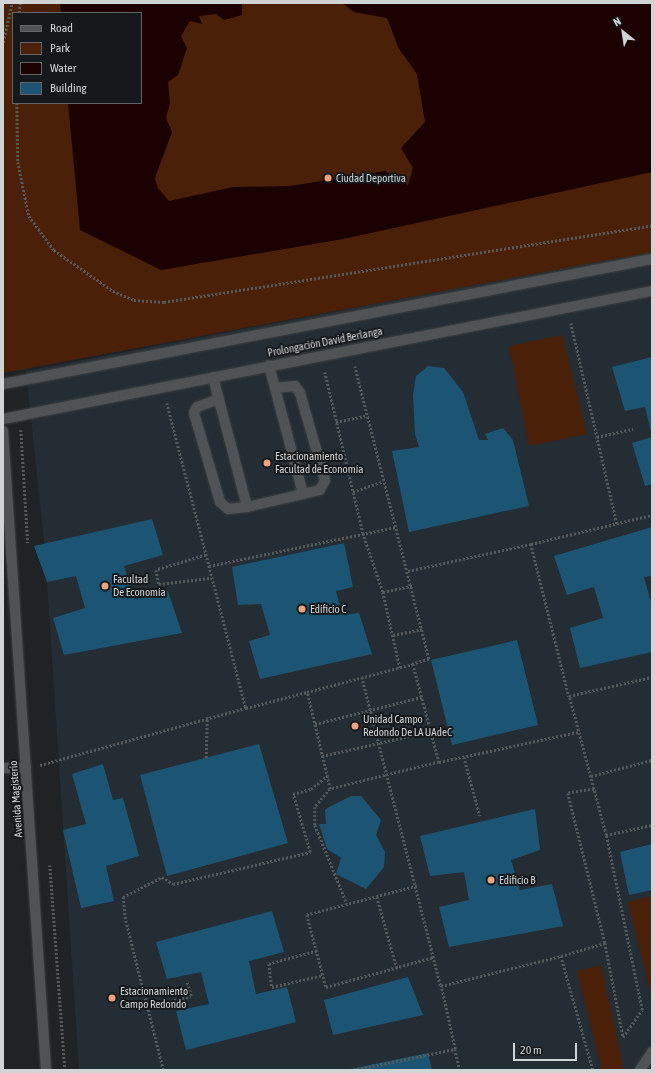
<!DOCTYPE html>
<meta charset="utf-8">
<style>
body{margin:0}
#map{position:relative;width:655px;height:1073px;overflow:hidden;background:#1f2325;font-family:"Asap Condensed",sans-serif}
div>[style]{position:absolute}
[style*='--x']{left:calc(var(--x)*1px);top:calc(var(--y)*1px);width:calc(var(--w)*1px);rotate:calc(var(--a)*1deg)}
.built>*{inset:0;background:#242d33}
.green>*{inset:0;background:#4a2008}
.water>*{inset:0;background:#1b0100}
.building>*{inset:0;background:#1b5573}
.path>*{height:2.5px;margin-top:-1.25px;transform-origin:0;background:repeating-linear-gradient(90deg,#565a5b 0 2px,transparent 0 4px)}
.roads{filter:drop-shadow(0 0 1px #3d4042) drop-shadow(0 0 1px #3d4042)}
.service>*{height:10px;margin:-5px;padding:0 5px;transform-origin:5px;border-radius:5px;background:#4f5356}
.minor>*{height:10px;margin:-5px;padding:0 5px;transform-origin:5px;border-radius:5px;background:#4f5356}
.dots>*{width:11px;height:11px;translate:-50% -50%;box-sizing:border-box;border:2px solid #16191c;border-radius:50%}
span{translate:-50% -50%;white-space:nowrap;text-align:center;line-height:1.15;-webkit-text-stroke:4px #16191c;paint-order:stroke}
.poi-label{font-size:11px;color:#d1d4d5}
.left{translate:0 -50%;text-align:left}
.street-label{font-size:11px;color:#d1d4d5}
.frame{position:absolute;inset:0;border:4px solid #d1d4d5;pointer-events:none}
.legend{position:absolute;left:12px;top:12px;width:130px;height:92px;box-sizing:border-box;background:#16191c;border:1px solid #616466;margin:0;padding:5px 7px;list-style:none;font-size:12px;color:#d1d4d5}
.legend li{display:flex;align-items:center;gap:8px;height:20px}
.legend b{width:20px;border:1px solid #616466}
.north{position:absolute;left:603px;top:12px;width:40px;height:40px;-webkit-text-stroke:3px #16191c;paint-order:stroke;rotate:330deg;font-size:11px;font-weight:700;line-height:16px;text-align:center;color:#d1d4d5}
.north::after{content:'';display:block;margin:auto;width:14px;height:18px;background:#d1d4d5;clip-path:polygon(50% 0,100% 100%,50% 72%,0 100%)}
.scale{position:absolute;left:513px;top:1043px;width:64px;height:18px;box-sizing:border-box;border:2px solid #d1d4d5;border-top:0;padding-left:5px;font-size:12px;line-height:14px;white-space:nowrap;color:#d1d4d5;-webkit-text-stroke:3px #16191c;paint-order:stroke}
</style>
<div id="map">
<div class="built">
<div style="clip-path:polygon(652px 250px,652px 1070px,79px 1070px,45px 551px,26px 371px)"></div>
</div>
<div class="green">
<div style="clip-path:polygon(evenodd,3px 3px,652px 3px,652px 252px,3px 373px,3px 3px,13px 13px,141px 13px,141px 103px,13px 103px,13px 13px)"></div>
<div style="clip-path:polygon(562px 335px,587px 434px,529px 446px,509px 346px)"></div>
<div style="clip-path:polygon(652px 896px,652px 999px,628px 902px)"></div>
<div style="clip-path:polygon(601px 965px,624px 1070px,602px 1070px,577px 971px)"></div>
</div>
<div class="water">
<div style="clip-path:polygon(60px 3px,242px 3px,242px 15px,224px 20px,216px 14px,199px 16px,202px 24px,190px 21px,181px 36px,187px 48px,178px 75px,168px 82px,170px 103px,166px 118px,172px 132px,155px 178px,158px 188px,169px 201px,233px 187px,290px 186px,385px 171px,408px 185px,413px 168px,401px 148px,425px 122px,417px 74px,399px 49px,387px 18px,354px 12px,342px 3px,652px 3px,652px 172px,343px 239px,161px 270px,80px 230px,68px 103px,141px 103px,141px 13px,61px 13px)"></div>
</div>
<div class="building">
<div style="clip-path:polygon(652px 357px,652px 432px,651px 432px,645px 407px,625px 411px,612px 367px)"></div>
<div style="clip-path:polygon(428px 366px,444px 368px,463px 392px,479px 440px,488px 440px,485px 434px,503px 428px,513px 440px,529px 506px,409px 532px,392px 451px,419px 447px,415px 434px,413px 395px,416px 376px)"></div>
<div style="clip-path:polygon(652px 437px,652px 484px,645px 486px,632px 443px)"></div>
<div style="clip-path:polygon(152px 519px,163px 555px,124px 566px,135px 599px,168px 591px,182px 633px,64px 655px,53px 618px,85px 608px,76px 576px,47px 582px,34px 546px)"></div>
<div style="clip-path:polygon(652px 527px,652px 576px,644px 577px,652px 606px,652px 652px,580px 668px,570px 628px,603px 618px,594px 587px,567px 595px,554px 556px)"></div>
<div style="clip-path:polygon(344px 543px,353px 587px,336px 591px,342px 615px,359px 613px,372px 654px,260px 679px,249px 641px,270px 635px,261px 604px,238px 605px,232px 567px)"></div>
<div style="clip-path:polygon(517px 640px,538px 725px,452px 745px,431px 660px)"></div>
<div style="clip-path:polygon(259px 744px,288px 843px,167px 876px,140px 775px)"></div>
<div style="clip-path:polygon(103px 764px,113px 800px,123px 798px,139px 856px,106px 866px,114px 901px,81px 908px,63px 830px,86px 824px,72px 774px)"></div>
<div style="clip-path:polygon(351px 796px,361px 796px,381px 820px,376px 835px,385px 852px,384px 867px,366px 889px,336px 874px,341px 858px,327px 849px,319px 824px,326px 824px,325px 810px,329px 807px)"></div>
<div style="clip-path:polygon(535px 809px,540px 850px,511px 860px,520px 890px,552px 884px,563px 926px,449px 947px,439px 907px,469px 900px,464px 872px,430px 876px,420px 836px)"></div>
<div style="clip-path:polygon(652px 844px,652px 890px,629px 895px,620px 852px)"></div>
<div style="clip-path:polygon(272px 911px,284px 952px,249px 961px,256px 994px,287px 987px,296px 1022px,186px 1050px,176px 1011px,209px 1004px,201px 972px,167px 979px,156px 942px)"></div>
<div style="clip-path:polygon(408px 977px,423px 1015px,333px 1035px,324px 1000px)"></div>
<div style="clip-path:polygon(428px 1053px,432px 1070px,350px 1070px,350px 1069px)"></div>
</div>
<div class="path">
<div style="--x:19;--y:13;--w:10;--a:-84"></div>
<div style="--x:3;--y:42;--w:40;--a:-77"></div>
<div style="--x:17;--y:103;--w:59;--a:89"></div>
<div style="--x:18;--y:162;--w:55;--a:78.5"></div>
<div style="--x:29;--y:216;--w:42;--a:53.7"></div>
<div style="--x:54;--y:250;--w:72;--a:34.8"></div>
<div style="--x:113;--y:291;--w:23;--a:23"></div>
<div style="--x:134;--y:300;--w:30;--a:4"></div>
<div style="--x:164;--y:302;--w:494;--a:-8.9"></div>
<div style="--x:571;--y:323;--w:206;--a:77.1"></div>
<div style="--x:355;--y:366;--w:302;--a:75.8"></div>
<div style="--x:429;--y:659;--w:17;--a:163"></div>
<div style="--x:325;--y:372;--w:165;--a:76.7"></div>
<div style="--x:363;--y:533;--w:62;--a:71.3"></div>
<div style="--x:383;--y:592;--w:78;--a:77.4"></div>
<div style="--x:167;--y:403;--w:315;--a:75.5"></div>
<div style="--x:246;--y:708;--w:63;--a:-14.7"></div>
<div style="--x:336;--y:422;--w:30;--a:-12"></div>
<div style="--x:21;--y:430;--w:113;--a:86.5"></div>
<div style="--x:597;--y:437;--w:37;--a:-13"></div>
<div style="--x:353;--y:492;--w:32;--a:-20"></div>
<div style="--x:531;--y:544;--w:124;--a:-13.5"></div>
<div style="--x:206;--y:555;--w:52;--a:163.3"></div>
<div style="--x:156;--y:570;--w:14;--a:78"></div>
<div style="--x:159;--y:584;--w:51;--a:-6.7"></div>
<div style="--x:209;--y:566;--w:191;--a:-11.8"></div>
<div style="--x:408;--y:571;--w:126;--a:-12.4"></div>
<div style="--x:531;--y:544;--w:157;--a:76"></div>
<div style="--x:383;--y:592;--w:30;--a:-12"></div>
<div style="--x:393;--y:635;--w:31;--a:-11"></div>
<div style="--x:413;--y:664;--w:101;--a:75.1"></div>
<div style="--x:439;--y:762;--w:112;--a:166.1"></div>
<div style="--x:330;--y:789;--w:100;--a:-103.3"></div>
<div style="--x:307;--y:692;--w:110;--a:-14.8"></div>
<div style="--x:362;--y:677;--w:319;--a:75.7"></div>
<div style="--x:315;--y:724;--w:110;--a:-14.2"></div>
<div style="--x:322;--y:756;--w:112;--a:-12.9"></div>
<div style="--x:464;--y:757;--w:61;--a:74.8"></div>
<div style="--x:206;--y:758;--w:41;--a:-88.6"></div>
<div style="--x:439;--y:762;--w:142;--a:-12.2"></div>
<div style="--x:40;--y:765;--w:214;--a:-15.5"></div>
<div style="--x:591;--y:776;--w:63;--a:-14.7"></div>
<div style="--x:330;--y:789;--w:23;--a:130"></div>
<div style="--x:315;--y:807;--w:18;--a:90"></div>
<div style="--x:315;--y:825;--w:85;--a:67.9"></div>
<div style="--x:594;--y:789;--w:26;--a:171"></div>
<div style="--x:568;--y:793;--w:154;--a:76.1"></div>
<div style="--x:605;--y:943;--w:95;--a:79"></div>
<div style="--x:606;--y:835;--w:47;--a:-12.3"></div>
<div style="--x:50;--y:865;--w:206;--a:85.8"></div>
<div style="--x:417;--y:886;--w:114;--a:165.2"></div>
<div style="--x:307;--y:915;--w:74;--a:75.2"></div>
<div style="--x:326;--y:987;--w:112;--a:-15.5"></div>
<div style="--x:377;--y:897;--w:74;--a:74.3"></div>
<div style="--x:317;--y:951;--w:50;--a:164.8"></div>
<div style="--x:269;--y:964;--w:23;--a:83"></div>
<div style="--x:272;--y:987;--w:52;--a:-13.2"></div>
<div style="--x:561;--y:956;--w:46;--a:-16.5"></div>
<div style="--x:147;--y:1007;--w:45;--a:-14"></div>
<div style="--x:191;--y:996;--w:14;--a:-107"></div>
<div style="--x:623;--y:1037;--w:33;--a:-55"></div>
<div style="--x:642;--y:1010;--w:179;--a:-101.6"></div>
<div style="--x:606;--y:835;--w:144;--a:-104.9"></div>
<div style="--x:569;--y:696;--w:85;--a:-12.9"></div>
<div style="--x:455;--y:1049;--w:65;--a:-102.5"></div>
<div style="--x:441;--y:986;--w:124;--a:-14"></div>
<div style="--x:561;--y:956;--w:118;--a:74.3"></div>
<div style="--x:163;--y:1070;--w:156;--a:-104.1"></div>
<div style="--x:125;--y:919;--w:22;--a:-95"></div>
<div style="--x:123;--y:897;--w:44;--a:-27.1"></div>
<div style="--x:162;--y:877;--w:13;--a:32"></div>
<div style="--x:173;--y:884;--w:141;--a:-13.1"></div>
<div style="--x:310;--y:852;--w:60;--a:-106.3"></div>
<div style="--x:293;--y:794;--w:19;--a:-16"></div>
<div style="--x:311;--y:789;--w:21;--a:-39"></div>
<div style="--x:353;--y:1070;--w:104;--a:-11.6"></div>
<div style="--x:455;--y:1049;--w:22;--a:77"></div>
</div>
<div class="roads">
<div class="service">
<div style="--x:213;--y:377;--w:134;--a:75.3"></div>
<div style="--x:247;--y:507;--w:57;--a:-13.1"></div>
<div style="--x:303;--y:494;--w:133;--a:-104.8"></div>
<div style="--x:275;--y:388;--w:20;--a:-6"></div>
<div style="--x:295;--y:386;--w:9;--a:54"></div>
<div style="--x:300;--y:393;--w:91;--a:74"></div>
<div style="--x:325;--y:480;--w:11;--a:117"></div>
<div style="--x:320;--y:490;--w:17;--a:167"></div>
<div style="--x:219;--y:399;--w:23;--a:160"></div>
<div style="--x:197;--y:407;--w:7;--a:117"></div>
<div style="--x:194;--y:413;--w:93;--a:73.7"></div>
<div style="--x:220;--y:502;--w:11;--a:41"></div>
<div style="--x:228;--y:509;--w:19;--a:-6"></div>
</div>
<div class="minor">
<div style="--x:3;--y:384;--w:661;--a:-10.9"></div>
<div style="--x:3;--y:419;--w:662;--a:-11.16"></div>
<div style="--x:3;--y:431;--w:640;--a:86.15"></div>
<div style="--x:3;--y:768;--w:23;--a:0"></div>
<div style="--x:640;--y:1070;--w:22;--a:-56"></div>
</div>
</div>
<div class="dots">
<div style="left:328px;top:178px;background:#f0a27a"></div>
<div style="left:267px;top:463px;background:#f0a27a"></div>
<div style="left:105px;top:586px;background:#f0a27a"></div>
<div style="left:302px;top:609px;background:#f0a27a"></div>
<div style="left:355px;top:726px;background:#f0a27a"></div>
<div style="left:491px;top:880px;background:#f0a27a"></div>
<div style="left:112px;top:998px;background:#f0a27a"></div>
</div>
<div class="poi-label">
<span class="left" style="left:336px;top:178px">Ciudad Deportiva</span>
<span class="left" style="left:275px;top:463px">Estacionamiento<br>Facultad de Economía</span>
<span class="left" style="left:113px;top:586px">Facultad<br>De Economía</span>
<span class="left" style="left:310px;top:609px">Edificio C</span>
<span class="left" style="left:363px;top:726px">Unidad Campo<br>Redondo De LA UAdeC</span>
<span class="left" style="left:499px;top:880px">Edificio B</span>
<span class="left" style="left:120px;top:998px">Estacionamiento<br>Campo Redondo</span>
</div>
<div class="street-label">
<span style="left:325px;top:342px;rotate:-11deg">Prolongación David Berlanga</span>
<span style="left:16px;top:799px;rotate:-94deg">Avenida Magisterio</span>
</div>
<div class="frame"></div>
<ul class="legend">
<li><b style="height:5px;background:#4f5356"></b>Road</li>
<li><b style="height:11px;background:#4a2008"></b>Park</li>
<li><b style="height:11px;background:#1b0100"></b>Water</li>
<li><b style="height:11px;background:#1b5573"></b>Building</li>
</ul>
<div class="north">N</div>
<div class="scale">20 m</div>
</div>
